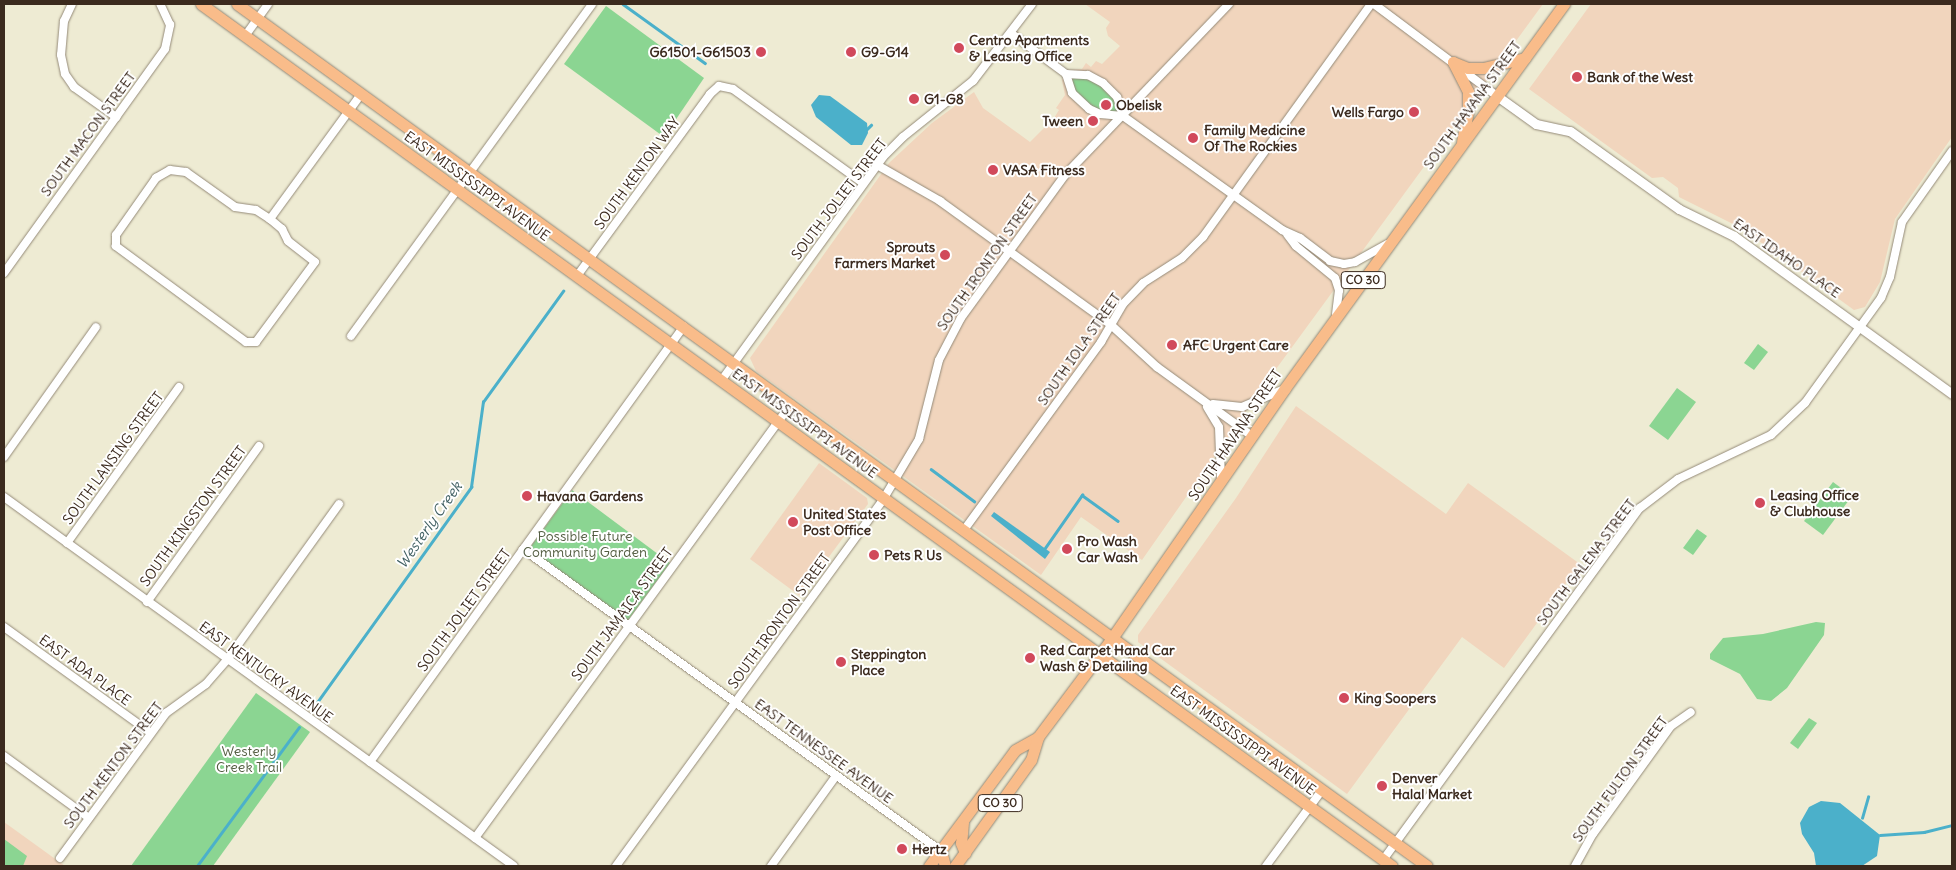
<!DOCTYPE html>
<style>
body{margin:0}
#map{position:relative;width:1956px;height:870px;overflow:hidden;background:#eeebd3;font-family:Delius,sans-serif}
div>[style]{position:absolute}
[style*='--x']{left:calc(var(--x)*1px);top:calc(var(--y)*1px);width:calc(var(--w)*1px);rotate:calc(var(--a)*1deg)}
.built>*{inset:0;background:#f1d5bd}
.green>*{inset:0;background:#8bd592}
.water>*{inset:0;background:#4bb0ca}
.stream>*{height:2.5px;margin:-1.25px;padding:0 1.25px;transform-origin:1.25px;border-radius:1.25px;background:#4bb0ca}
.roads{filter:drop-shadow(0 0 1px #948a78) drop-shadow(0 0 1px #948a78)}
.minor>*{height:8px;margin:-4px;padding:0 4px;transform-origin:4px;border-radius:4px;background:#fff}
.tertiary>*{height:9px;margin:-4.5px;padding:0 4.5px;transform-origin:4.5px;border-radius:4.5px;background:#fff}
.primary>*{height:11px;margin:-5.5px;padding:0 5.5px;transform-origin:5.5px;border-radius:5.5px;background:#f9bc8a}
.dots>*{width:14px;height:14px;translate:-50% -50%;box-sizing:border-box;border:2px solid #fff;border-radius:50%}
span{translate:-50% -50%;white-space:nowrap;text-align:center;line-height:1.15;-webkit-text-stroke:4px #fff;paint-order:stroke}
.shield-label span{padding:1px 4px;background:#fff;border:1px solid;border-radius:4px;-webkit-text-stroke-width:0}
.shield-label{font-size:12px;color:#3b2a1e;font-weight:700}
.poi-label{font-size:14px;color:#3b2a1e;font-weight:700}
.left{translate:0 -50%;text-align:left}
.right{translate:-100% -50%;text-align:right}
.street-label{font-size:14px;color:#3b2a1e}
.park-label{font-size:14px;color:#535d41}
.water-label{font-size:15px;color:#416063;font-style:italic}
.frame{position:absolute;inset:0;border:5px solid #3b2a1e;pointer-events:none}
</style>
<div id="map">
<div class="built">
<div style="clip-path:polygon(1085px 4px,1543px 4px,1268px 380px,1142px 560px,1081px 517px,1041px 575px,756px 371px,750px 358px,889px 163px,932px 123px,974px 92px,983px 108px,1030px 142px,1054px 118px,1059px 110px,1056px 108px,1065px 95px,1062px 80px,1069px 70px,1082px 69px,1086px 63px,1091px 67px,1096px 61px,1102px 64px,1120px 46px,1108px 36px,1106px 28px,1110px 22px)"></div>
<div style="clip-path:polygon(1591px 4px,1952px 4px,1952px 137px,1895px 219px,1880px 282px,1865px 307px,1854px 310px,1741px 228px,1679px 197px,1678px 188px,1663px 177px,1652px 178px,1529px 89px)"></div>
<div style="clip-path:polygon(1296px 406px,1446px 514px,1468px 483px,1580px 564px,1504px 668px,1462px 637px,1347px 794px,1138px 642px,1138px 635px,1236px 498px)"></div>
<div style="clip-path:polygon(819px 463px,867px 498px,868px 504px,800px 596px,750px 559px)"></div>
<div style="clip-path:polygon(4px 822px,65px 866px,4px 866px)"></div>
</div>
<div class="green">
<div style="clip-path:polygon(606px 6px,704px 78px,664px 137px,564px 64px)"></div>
<div style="clip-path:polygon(1075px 74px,1088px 75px,1110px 89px,1123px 116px,1089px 109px,1068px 81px)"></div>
<div style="clip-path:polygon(1758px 344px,1768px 352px,1754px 370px,1744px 363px)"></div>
<div style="clip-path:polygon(1677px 388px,1696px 402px,1668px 440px,1649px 426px)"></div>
<div style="clip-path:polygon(1833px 482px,1852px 496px,1823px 535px,1804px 521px)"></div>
<div style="clip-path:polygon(572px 490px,670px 563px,628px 620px,529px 549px)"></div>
<div style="clip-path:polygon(1697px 529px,1707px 536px,1693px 555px,1683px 548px)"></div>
<div style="clip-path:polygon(1816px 622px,1825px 623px,1824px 635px,1787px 688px,1771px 701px,1757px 699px,1740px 674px,1710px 659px,1710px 654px,1723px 638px,1763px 634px)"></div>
<div style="clip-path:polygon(256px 693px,310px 732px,213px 866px,131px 866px)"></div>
<div style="clip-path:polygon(1809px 718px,1817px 723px,1798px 749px,1790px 743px)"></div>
<div style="clip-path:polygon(4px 839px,27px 856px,23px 866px,4px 866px)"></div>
</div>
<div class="water">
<div style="clip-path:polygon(819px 95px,830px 96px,867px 123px,868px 133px,862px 145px,851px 145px,816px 117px,811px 105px)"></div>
<div style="clip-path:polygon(994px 512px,1050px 552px,1045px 559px,991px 516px)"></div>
<div style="clip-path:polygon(1821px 801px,1840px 803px,1880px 835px,1877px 856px,1862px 866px,1816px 866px,1814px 853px,1802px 834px,1800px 823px,1809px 807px)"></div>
</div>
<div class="stream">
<div style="--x:623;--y:4;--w:101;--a:35.7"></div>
<div style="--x:866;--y:130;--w:7;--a:-45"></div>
<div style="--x:931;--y:469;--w:54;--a:36.7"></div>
<div style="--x:1045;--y:548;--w:65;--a:-55.1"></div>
<div style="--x:1082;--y:495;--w:44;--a:35.8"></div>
<div style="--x:313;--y:708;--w:272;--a:-54.4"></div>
<div style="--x:471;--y:487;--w:86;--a:-82"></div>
<div style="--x:483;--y:402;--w:137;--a:-54.2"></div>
<div style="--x:1862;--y:818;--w:22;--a:-74"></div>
<div style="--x:1880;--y:835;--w:44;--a:-3.9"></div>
<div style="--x:1924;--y:832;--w:29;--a:-14"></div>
<div style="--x:197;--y:866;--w:172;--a:-53.7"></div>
</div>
<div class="roads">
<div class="minor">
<div style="--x:72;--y:4;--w:19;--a:115"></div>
<div style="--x:64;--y:21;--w:34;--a:95"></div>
<div style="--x:61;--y:55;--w:19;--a:78"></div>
<div style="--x:65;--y:74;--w:16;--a:55"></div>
<div style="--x:74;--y:87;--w:52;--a:35.5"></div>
<div style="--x:1374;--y:4;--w:154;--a:36.8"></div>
<div style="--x:1012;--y:34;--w:67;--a:36.5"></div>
<div style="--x:1066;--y:74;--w:22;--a:3"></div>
<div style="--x:1088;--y:75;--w:17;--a:28"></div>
<div style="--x:1103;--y:83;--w:20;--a:45"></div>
<div style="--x:1117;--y:97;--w:20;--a:72"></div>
<div style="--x:245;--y:36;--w:39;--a:-54"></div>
<div style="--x:1066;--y:74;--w:20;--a:72"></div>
<div style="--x:1072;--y:93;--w:23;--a:43"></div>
<div style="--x:1089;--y:109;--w:12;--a:24"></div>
<div style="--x:1100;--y:114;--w:23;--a:5"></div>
<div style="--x:1123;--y:116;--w:196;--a:35.6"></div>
<div style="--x:1282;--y:230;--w:20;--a:24"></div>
<div style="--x:1300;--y:238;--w:38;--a:37"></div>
<div style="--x:1330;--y:261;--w:14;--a:12"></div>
<div style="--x:1344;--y:264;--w:11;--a:-10"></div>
<div style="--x:1355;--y:262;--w:38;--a:-29"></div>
<div style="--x:877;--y:165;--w:73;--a:29.7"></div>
<div style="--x:940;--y:201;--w:210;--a:35.9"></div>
<div style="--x:1110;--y:324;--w:64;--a:42.5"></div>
<div style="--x:1157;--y:367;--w:117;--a:36"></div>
<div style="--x:170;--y:170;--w:16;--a:7"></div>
<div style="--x:186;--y:172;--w:60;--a:35.5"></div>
<div style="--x:235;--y:207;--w:21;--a:8"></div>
<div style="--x:256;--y:210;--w:17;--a:33"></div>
<div style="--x:270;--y:219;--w:16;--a:40"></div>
<div style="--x:282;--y:229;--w:13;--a:63"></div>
<div style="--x:288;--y:241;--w:34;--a:38"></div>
<div style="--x:315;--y:262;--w:99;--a:126.4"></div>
<div style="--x:256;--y:342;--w:10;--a:180"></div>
<div style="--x:246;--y:342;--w:162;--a:-143.6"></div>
<div style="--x:116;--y:246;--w:11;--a:-90"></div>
<div style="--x:116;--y:235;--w:70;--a:-54.9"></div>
<div style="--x:156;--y:178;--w:16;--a:-30"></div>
<div style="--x:270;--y:219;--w:155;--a:-53.9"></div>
<div style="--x:1287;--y:234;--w:15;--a:53"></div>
<div style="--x:1296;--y:246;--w:50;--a:39.4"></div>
<div style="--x:1335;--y:278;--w:13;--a:72"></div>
<div style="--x:1339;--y:290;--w:24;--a:97"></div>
<div style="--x:4;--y:273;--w:276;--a:-54.3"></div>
<div style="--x:165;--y:49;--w:25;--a:-78"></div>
<div style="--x:170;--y:25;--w:23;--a:-115"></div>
<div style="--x:577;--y:276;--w:225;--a:-53.8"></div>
<div style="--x:710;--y:94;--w:12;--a:-42"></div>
<div style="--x:719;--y:86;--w:14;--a:12"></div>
<div style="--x:733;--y:89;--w:160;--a:35.9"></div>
<div style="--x:351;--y:336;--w:410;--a:-54"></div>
<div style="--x:721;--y:381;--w:276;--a:-54.1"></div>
<div style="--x:883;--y:157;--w:28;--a:-45"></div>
<div style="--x:903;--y:137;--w:90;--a:-38.7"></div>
<div style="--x:973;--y:81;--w:97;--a:-52.5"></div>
<div style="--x:1213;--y:404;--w:29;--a:6"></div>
<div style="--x:1242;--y:407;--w:43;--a:-23"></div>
<div style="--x:1207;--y:407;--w:23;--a:59"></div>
<div style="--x:1219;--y:427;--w:53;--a:87.8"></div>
<div style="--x:4;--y:457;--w:159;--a:-54.7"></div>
<div style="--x:4;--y:497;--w:629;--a:35.89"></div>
<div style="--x:964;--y:530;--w:233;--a:-53.9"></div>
<div style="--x:1101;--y:342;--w:44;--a:-59.9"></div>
<div style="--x:1123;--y:304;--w:29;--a:-46"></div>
<div style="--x:1143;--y:283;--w:46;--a:-32.7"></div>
<div style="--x:1182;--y:258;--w:30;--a:-45"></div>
<div style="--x:1203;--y:237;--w:287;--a:-54.2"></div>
<div style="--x:67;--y:543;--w:192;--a:-54.3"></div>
<div style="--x:523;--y:549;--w:516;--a:35.85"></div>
<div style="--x:147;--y:602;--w:192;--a:-54.3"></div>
<div style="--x:4;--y:627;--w:181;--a:35.8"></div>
<div style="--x:4;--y:756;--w:105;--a:36.1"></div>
<div style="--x:370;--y:762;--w:537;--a:-54.24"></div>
<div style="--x:475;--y:838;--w:537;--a:-53.94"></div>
<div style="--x:60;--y:858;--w:180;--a:-53.8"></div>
<div style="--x:166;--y:713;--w:49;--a:-35.9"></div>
<div style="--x:206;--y:684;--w:32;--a:-49"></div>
<div style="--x:227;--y:660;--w:192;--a:-54.3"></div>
<div style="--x:1383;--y:860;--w:436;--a:-53.9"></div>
<div style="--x:1640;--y:508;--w:48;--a:-37.3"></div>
<div style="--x:1678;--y:479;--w:103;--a:-25.3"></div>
<div style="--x:1771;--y:435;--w:47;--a:-43.3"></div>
<div style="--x:1805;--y:403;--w:130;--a:-54.1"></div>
<div style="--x:1881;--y:298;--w:23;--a:-67"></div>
<div style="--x:1890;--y:277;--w:56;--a:-77.7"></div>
<div style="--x:1902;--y:222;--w:87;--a:-54.8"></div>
<div style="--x:616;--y:866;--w:455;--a:-53.9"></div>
<div style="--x:884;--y:498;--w:69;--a:-59.3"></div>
<div style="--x:919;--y:439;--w:81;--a:-75.8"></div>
<div style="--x:939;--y:360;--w:47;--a:-62.4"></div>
<div style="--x:961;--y:318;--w:177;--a:-54"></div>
<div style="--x:1065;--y:175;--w:237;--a:-46.2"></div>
<div style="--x:771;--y:866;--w:111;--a:-54.2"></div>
<div style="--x:1266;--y:866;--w:94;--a:-53.6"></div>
<div style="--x:1575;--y:866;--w:37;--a:-61"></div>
<div style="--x:1593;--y:834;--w:133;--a:-54.2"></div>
<div style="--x:1671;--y:726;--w:24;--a:-35"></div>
</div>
<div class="tertiary">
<div style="--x:1497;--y:96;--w:48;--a:35.7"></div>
<div style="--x:1536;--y:124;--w:35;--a:12"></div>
<div style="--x:1570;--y:131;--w:134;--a:35.6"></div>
<div style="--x:1679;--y:209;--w:61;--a:26.1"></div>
<div style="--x:1734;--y:236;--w:269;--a:35.9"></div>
</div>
<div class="primary">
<div style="--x:201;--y:4;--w:1470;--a:35.9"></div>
<div style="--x:237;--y:4;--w:1469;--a:35.92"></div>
<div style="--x:1453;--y:62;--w:34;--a:63"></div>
<div style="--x:1468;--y:92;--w:19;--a:90"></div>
<div style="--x:1468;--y:111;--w:31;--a:101"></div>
<div style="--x:1453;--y:62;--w:16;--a:22"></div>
<div style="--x:1468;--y:68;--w:15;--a:0"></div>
<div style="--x:1483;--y:68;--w:43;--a:-13.4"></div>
<div style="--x:963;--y:822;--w:21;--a:95"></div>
<div style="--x:961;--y:843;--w:11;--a:68"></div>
<div style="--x:941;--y:851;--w:16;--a:75"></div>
<div style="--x:929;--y:866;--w:144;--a:-53.4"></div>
<div style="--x:1015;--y:750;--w:26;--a:-29"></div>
<div style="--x:955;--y:866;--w:130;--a:-54.4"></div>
<div style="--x:1031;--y:760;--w:24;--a:-73"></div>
<div style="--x:1038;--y:737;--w:124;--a:-53.2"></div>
<div style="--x:1112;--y:638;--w:304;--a:-55.3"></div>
<div style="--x:1285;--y:388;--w:475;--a:-54"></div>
</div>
</div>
<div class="dots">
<div style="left:959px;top:48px;background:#d1495b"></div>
<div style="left:761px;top:52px;background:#d1495b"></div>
<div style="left:851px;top:52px;background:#d1495b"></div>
<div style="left:1577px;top:77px;background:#d1495b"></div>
<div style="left:914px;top:99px;background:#d1495b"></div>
<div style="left:1106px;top:105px;background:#d1495b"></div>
<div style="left:1414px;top:112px;background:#d1495b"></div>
<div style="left:1093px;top:121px;background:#d1495b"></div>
<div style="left:1193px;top:138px;background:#d1495b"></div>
<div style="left:993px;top:170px;background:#d1495b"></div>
<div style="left:945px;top:255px;background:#d1495b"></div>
<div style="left:1172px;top:345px;background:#d1495b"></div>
<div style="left:527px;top:496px;background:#d1495b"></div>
<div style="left:1760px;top:503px;background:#d1495b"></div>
<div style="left:793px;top:522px;background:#d1495b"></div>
<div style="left:1067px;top:549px;background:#d1495b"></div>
<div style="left:874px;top:555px;background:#d1495b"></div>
<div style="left:1030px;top:658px;background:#d1495b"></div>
<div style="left:841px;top:662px;background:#d1495b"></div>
<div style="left:1344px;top:698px;background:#d1495b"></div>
<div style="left:1382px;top:786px;background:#d1495b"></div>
<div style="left:902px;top:849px;background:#d1495b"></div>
</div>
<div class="shield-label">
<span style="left:1363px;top:280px">CO 30</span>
<span style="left:1000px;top:803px">CO 30</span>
</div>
<div class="poi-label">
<span class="left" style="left:969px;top:48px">Centro Apartments<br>&amp; Leasing Office</span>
<span class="right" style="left:751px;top:52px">G61501-G61503</span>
<span class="left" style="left:861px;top:52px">G9-G14</span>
<span class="left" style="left:1587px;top:77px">Bank of the West</span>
<span class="left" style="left:924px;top:99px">G1-G8</span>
<span class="left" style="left:1116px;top:105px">Obelisk</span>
<span class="right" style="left:1404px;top:112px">Wells Fargo</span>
<span class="right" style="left:1083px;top:121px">Tween</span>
<span class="left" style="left:1204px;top:138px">Family Medicine<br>Of The Rockies</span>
<span class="left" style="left:1003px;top:170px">VASA Fitness</span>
<span class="right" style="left:935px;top:255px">Sprouts<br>Farmers Market</span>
<span class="left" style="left:1183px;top:345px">AFC Urgent Care</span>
<span class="left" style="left:1770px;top:503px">Leasing Office<br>&amp; Clubhouse</span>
<span class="left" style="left:537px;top:496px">Havana Gardens</span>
<span class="left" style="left:803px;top:522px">United States<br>Post Office</span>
<span class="left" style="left:1077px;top:549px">Pro Wash<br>Car Wash</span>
<span class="left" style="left:884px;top:555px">Pets R Us</span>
<span class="left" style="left:1040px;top:658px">Red Carpet Hand Car<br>Wash &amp; Detailing</span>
<span class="left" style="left:851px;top:662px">Steppington<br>Place</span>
<span class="left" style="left:1354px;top:698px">King Soopers</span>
<span class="left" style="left:1392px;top:786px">Denver<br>Halal Market</span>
<span class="left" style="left:912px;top:849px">Hertz</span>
</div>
<div class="street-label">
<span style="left:1472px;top:105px;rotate:-54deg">SOUTH HAVANA STREET</span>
<span style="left:88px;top:134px;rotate:-54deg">SOUTH MACON STREET</span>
<span style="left:637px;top:173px;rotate:-54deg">SOUTH KENTON WAY</span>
<span style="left:477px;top:186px;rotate:36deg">EAST MISSISSIPPI AVENUE</span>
<span style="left:839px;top:199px;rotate:-53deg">SOUTH JOLIET STREET</span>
<span style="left:1787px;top:258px;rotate:35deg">EAST IDAHO PLACE</span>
<span style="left:987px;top:262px;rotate:-55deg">SOUTH IRONTON STREET</span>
<span style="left:1079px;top:349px;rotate:-55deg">SOUTH IOLA STREET</span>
<span style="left:805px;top:423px;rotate:36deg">EAST MISSISSIPPI AVENUE</span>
<span style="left:1235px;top:435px;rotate:-56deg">SOUTH HAVANA STREET</span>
<span style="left:113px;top:458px;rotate:-54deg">SOUTH LANSING STREET</span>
<span style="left:193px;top:516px;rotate:-54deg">SOUTH KINGSTON STREET</span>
<span style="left:1586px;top:562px;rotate:-53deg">SOUTH GALENA STREET</span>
<span style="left:464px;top:610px;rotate:-54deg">SOUTH JOLIET STREET</span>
<span style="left:622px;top:614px;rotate:-54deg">SOUTH JAMAICA STREET</span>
<span style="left:779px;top:621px;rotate:-54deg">SOUTH IRONTON STREET</span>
<span style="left:85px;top:670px;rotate:36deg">EAST ADA PLACE</span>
<span style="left:266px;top:672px;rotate:36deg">EAST KENTUCKY AVENUE</span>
<span style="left:1243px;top:740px;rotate:36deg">EAST MISSISSIPPI AVENUE</span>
<span style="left:824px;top:751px;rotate:36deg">EAST TENNESSEE AVENUE</span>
<span style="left:113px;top:765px;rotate:-53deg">SOUTH KENTON STREET</span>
<span style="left:1620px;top:779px;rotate:-54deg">SOUTH FULTON STREET</span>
</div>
<div class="park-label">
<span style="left:585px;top:544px">Possible Future<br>Community Garden</span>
<span style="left:249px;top:759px">Westerly<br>Creek Trail</span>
</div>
<div class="water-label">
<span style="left:429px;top:525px;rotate:-55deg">Westerly Creek</span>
</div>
<div class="frame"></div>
</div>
